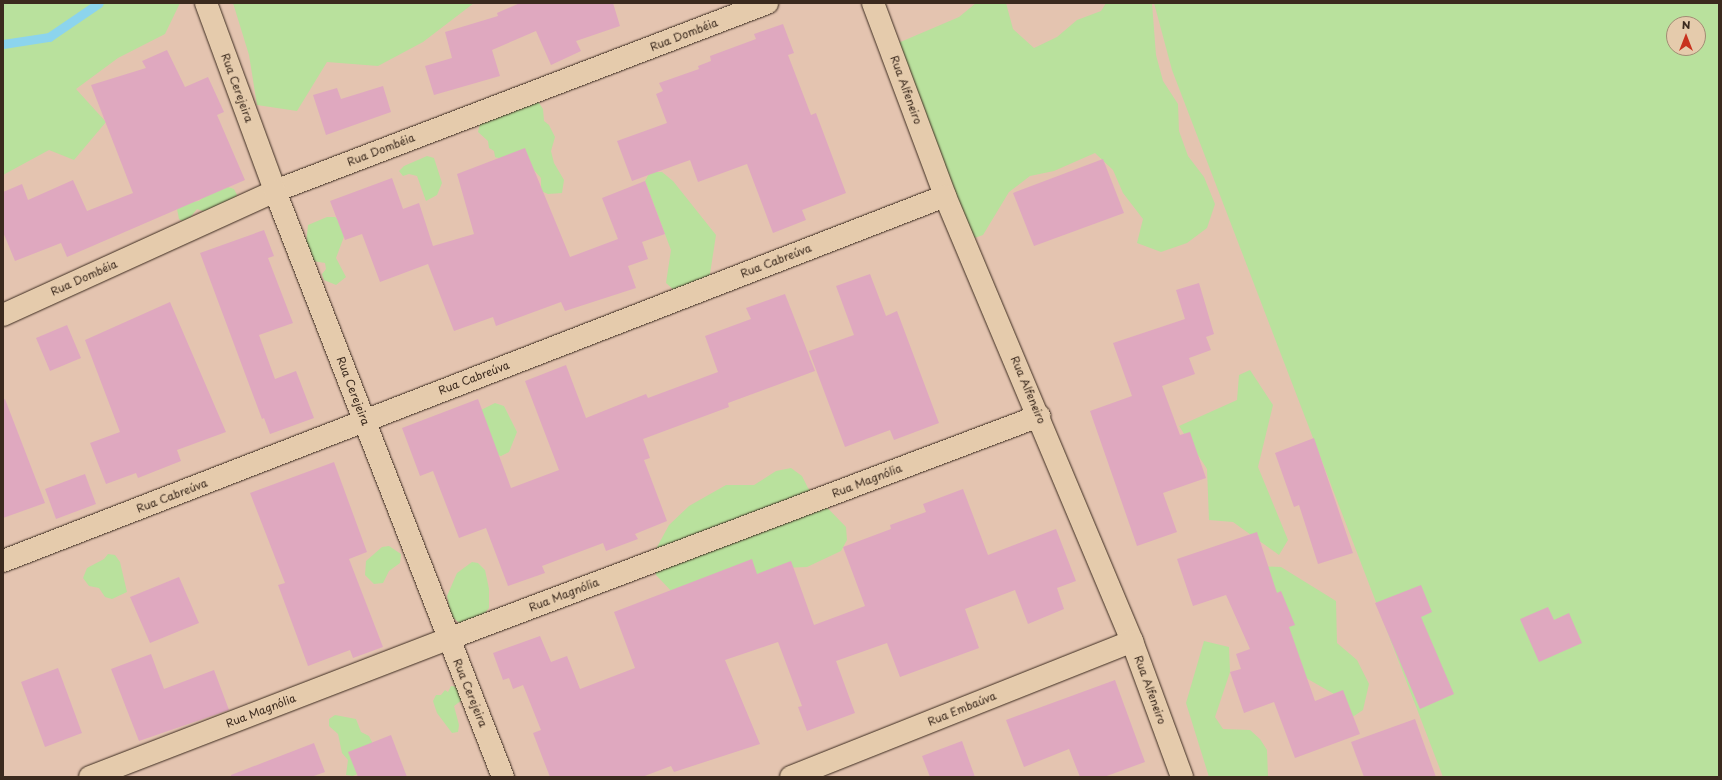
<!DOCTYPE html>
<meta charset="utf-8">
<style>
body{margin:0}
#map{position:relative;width:1722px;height:780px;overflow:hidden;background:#e4c4b0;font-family:"Playpen Sans",sans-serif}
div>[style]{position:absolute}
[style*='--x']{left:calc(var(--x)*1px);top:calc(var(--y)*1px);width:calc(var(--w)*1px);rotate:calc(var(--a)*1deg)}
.green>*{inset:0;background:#b9e19d}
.stream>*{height:9px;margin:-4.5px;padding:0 4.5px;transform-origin:4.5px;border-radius:4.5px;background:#8cd4ed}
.building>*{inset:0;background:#dfa8bf}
.roads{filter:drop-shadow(0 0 1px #3b2a1e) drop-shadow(0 0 1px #3b2a1e)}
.minor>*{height:22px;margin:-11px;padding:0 11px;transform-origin:11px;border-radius:11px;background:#e5cbac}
.tertiary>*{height:22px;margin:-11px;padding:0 11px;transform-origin:11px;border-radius:11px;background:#e5cbac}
span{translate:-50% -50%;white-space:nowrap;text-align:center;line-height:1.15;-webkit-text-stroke:4px #e5cbac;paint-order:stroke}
.street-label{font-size:11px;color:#3b2a1e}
.frame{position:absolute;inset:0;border:4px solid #3b2a1e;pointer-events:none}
.north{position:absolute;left:1666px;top:16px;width:40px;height:40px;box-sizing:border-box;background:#e5cbac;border:1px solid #a18b73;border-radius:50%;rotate:0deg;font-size:11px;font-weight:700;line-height:16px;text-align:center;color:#3b2a1e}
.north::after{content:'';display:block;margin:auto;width:14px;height:18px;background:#c8321e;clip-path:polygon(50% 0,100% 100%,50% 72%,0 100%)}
</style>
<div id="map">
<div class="green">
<div style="clip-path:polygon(3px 3px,180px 3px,165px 34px,118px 58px,76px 89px,106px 122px,74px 160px,49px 150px,3px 175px)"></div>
<div style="clip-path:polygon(233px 3px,474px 3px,423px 42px,378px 66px,327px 62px,297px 111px,257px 105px,249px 55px)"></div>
<div style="clip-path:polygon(976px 3px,1006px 3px,1013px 29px,1034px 48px,1057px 37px,1077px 20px,1101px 11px,1106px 3px,1152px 3px,1156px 55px,1163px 81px,1178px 104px,1179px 131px,1188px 156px,1204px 177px,1215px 204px,1207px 228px,1187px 243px,1161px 252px,1137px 243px,1143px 219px,1123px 193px,1113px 170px,1095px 153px,1054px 171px,1030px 176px,1009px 192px,983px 235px,960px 243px,884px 49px,959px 17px)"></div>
<div style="clip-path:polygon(evenodd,1154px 3px,1719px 3px,1719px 777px,1443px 777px,1172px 70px,1154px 3px,1674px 24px,1698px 24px,1698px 48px,1674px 48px,1674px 24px)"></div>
<div style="clip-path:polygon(535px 97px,543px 109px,544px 121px,549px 125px,555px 137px,551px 151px,554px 163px,564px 180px,562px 193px,548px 194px,541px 191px,541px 178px,532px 168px,495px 157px,494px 151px,489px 148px,488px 141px,478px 132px,481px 119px)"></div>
<div style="clip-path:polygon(427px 156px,434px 158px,442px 183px,437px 195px,426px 201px,417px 176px,409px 174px,403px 176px,399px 171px,404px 166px)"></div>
<div style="clip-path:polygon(650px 172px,662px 172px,673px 181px,716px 235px,708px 287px,676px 292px,666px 283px,671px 250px,645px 181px)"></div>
<div style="clip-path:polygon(228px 187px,234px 189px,237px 195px,233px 201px,211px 214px,197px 209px,189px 219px,182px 221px,179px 219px,176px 204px,199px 201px,204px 196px)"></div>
<div style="clip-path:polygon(327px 217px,335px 217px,340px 221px,345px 234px,336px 258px,346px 277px,336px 285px,324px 280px,322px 274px,326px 269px,325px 263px,313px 261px,306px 244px,308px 225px)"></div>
<div style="clip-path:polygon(1250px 370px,1273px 405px,1258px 467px,1288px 540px,1279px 555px,1233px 522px,1209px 520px,1207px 469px,1179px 426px,1237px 400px,1239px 375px)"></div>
<div style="clip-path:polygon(495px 403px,504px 406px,517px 432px,509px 452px,501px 456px,497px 455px,481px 410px)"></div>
<div style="clip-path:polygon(791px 468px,802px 476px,808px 488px,846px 527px,847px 540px,841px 551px,807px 567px,783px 568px,675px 595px,656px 575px,654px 562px,656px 549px,669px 525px,689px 506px,726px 485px,754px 485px,776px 471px)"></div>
<div style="clip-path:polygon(389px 546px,401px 554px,400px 563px,389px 571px,383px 583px,374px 584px,365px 575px,366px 561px,382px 547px)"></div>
<div style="clip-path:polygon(108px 554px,115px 555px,120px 562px,127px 592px,112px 599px,105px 597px,99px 588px,89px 586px,83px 578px,87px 568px,104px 559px)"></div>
<div style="clip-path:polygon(472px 562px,478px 563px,485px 570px,489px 589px,489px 608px,481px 618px,462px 625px,451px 616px,447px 596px,457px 573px)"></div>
<div style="clip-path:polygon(1253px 566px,1281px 567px,1336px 601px,1337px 643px,1357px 660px,1369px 684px,1363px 710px,1351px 718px,1334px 694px,1299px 674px)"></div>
<div style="clip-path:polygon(1204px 641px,1229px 647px,1230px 672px,1215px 717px,1223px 729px,1250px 730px,1260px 739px,1267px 750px,1268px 777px,1209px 777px,1186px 703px)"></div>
<div style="clip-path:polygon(451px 686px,458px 687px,462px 700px,454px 706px,459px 725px,458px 732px,452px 733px,437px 713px,433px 701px,436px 695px,441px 695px,445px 690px,448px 692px)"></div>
<div style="clip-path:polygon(335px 715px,356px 719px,361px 732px,369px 736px,372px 742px,373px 746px,362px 772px,353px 776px,346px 775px,348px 760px,342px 753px,338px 734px,329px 726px,329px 719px)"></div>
</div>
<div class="stream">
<div style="--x:3;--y:44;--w:47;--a:-8.7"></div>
<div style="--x:49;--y:37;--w:60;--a:-34.2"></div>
</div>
<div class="building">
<div style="clip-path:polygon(520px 3px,613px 3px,620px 26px,576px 41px,581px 51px,551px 65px,536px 31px,492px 50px,500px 76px,434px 95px,425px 66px,452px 58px,445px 32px,498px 16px,497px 13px)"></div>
<div style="clip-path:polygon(783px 24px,794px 53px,788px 55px,811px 115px,816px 113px,846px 193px,802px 210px,806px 220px,773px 233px,747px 164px,698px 182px,690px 160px,632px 181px,617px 141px,667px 123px,656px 94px,663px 91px,659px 83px,699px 69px,698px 66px,711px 61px,710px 56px,756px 39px,754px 34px)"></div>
<div style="clip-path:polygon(167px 50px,185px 87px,208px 77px,224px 112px,217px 115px,245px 180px,67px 257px,61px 243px,15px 261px,3px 232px,3px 192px,22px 184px,28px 200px,73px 180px,87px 211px,133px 193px,91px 85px,146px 68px,142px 61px)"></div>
<div style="clip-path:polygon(383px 86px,391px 112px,326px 135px,313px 95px,337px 88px,341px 99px)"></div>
<div style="clip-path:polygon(525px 148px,570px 257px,618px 239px,602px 198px,645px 181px,665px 234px,642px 242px,648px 259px,628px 266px,636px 288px,565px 311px,561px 302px,496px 326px,493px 317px,454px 331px,428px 264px,380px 282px,362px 234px,345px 240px,330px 201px,392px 178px,403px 209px,419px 203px,433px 246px,474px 234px,457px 174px)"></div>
<div style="clip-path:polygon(1103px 159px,1124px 213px,1034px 246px,1013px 193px)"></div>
<div style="clip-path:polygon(264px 230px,274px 256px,268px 258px,293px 323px,259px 335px,275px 379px,296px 371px,314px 418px,270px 434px,264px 418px,262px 419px,200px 253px)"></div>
<div style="clip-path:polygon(870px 274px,886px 316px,897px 311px,939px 423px,894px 440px,890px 430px,845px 447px,809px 351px,854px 335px,836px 286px)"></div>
<div style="clip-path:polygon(1199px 283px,1214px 334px,1206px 337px,1211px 350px,1189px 358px,1195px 374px,1162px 386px,1180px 435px,1190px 432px,1206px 478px,1163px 493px,1177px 532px,1137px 546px,1090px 411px,1132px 396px,1113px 343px,1185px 319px,1176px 290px)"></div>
<div style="clip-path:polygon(785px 294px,815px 371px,728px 403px,729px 407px,643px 439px,650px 458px,644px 460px,667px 521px,635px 534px,638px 539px,606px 551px,603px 543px,542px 566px,545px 573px,508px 586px,486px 528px,459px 538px,433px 471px,420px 476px,402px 428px,478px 399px,511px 488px,559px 470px,525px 381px,566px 365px,586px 418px,646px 394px,648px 398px,718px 372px,705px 336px,751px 319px,746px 308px)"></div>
<div style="clip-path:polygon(170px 302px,226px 432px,177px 450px,181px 461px,138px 478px,136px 473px,106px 484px,90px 443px,120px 432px,85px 340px)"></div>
<div style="clip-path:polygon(67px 325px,81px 358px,50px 371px,36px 338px)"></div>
<div style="clip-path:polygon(5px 399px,45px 503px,3px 518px,3px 400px)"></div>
<div style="clip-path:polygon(1314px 438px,1353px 553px,1318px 564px,1299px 505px,1294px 507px,1275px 453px)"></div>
<div style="clip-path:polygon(334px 462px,367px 552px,349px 559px,383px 647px,353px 658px,350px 650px,308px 666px,278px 585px,285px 583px,250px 493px)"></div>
<div style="clip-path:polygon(85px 474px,96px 504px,56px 519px,45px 489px)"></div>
<div style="clip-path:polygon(963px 489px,988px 555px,1056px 529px,1076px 581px,1057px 588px,1064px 609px,1028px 624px,1015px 590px,965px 609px,979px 648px,900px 677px,887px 643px,836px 661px,855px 713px,807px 731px,798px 707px,802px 706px,778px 642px,725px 660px,760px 744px,674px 772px,671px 766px,642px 777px,550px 777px,533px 733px,541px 730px,523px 685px,513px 689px,509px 678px,503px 680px,493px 653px,540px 636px,551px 662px,567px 656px,580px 689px,635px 668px,614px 612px,752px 559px,757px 574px,791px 561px,814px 625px,865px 606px,843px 547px,891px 529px,890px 525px,926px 512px,923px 504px)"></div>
<div style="clip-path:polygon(1257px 532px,1277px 593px,1281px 591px,1295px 625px,1289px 627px,1315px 701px,1343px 690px,1360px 734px,1295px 758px,1274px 702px,1244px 713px,1230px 672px,1241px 669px,1236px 654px,1250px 649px,1226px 595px,1193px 606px,1177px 559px)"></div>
<div style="clip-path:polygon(179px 577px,199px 623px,150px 643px,130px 597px)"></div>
<div style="clip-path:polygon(1421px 585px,1432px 612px,1421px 617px,1454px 694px,1420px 709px,1375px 603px)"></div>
<div style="clip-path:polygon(1548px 607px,1554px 620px,1569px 613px,1582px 643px,1539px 662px,1520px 619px)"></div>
<div style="clip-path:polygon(151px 654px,164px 689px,214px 670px,229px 710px,139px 741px,111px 669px)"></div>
<div style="clip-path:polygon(58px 668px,82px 733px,45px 747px,21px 682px)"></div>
<div style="clip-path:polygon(1115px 680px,1145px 762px,1104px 777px,1080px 777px,1069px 749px,1024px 767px,1006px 720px)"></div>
<div style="clip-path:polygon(1415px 719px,1436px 777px,1364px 777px,1351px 742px)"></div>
<div style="clip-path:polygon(391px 735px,407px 777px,358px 777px,348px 752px)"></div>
<div style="clip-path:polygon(962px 741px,975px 777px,930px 777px,922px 756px)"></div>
<div style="clip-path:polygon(314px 743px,325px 772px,311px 777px,231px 777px,231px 775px)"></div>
</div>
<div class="roads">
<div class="minor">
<div style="--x:873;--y:3;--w:206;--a:69.5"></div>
<div style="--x:945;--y:196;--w:483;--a:67.2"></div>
<div style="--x:1132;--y:641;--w:145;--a:69.8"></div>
<div style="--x:3;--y:315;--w:299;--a:-24.5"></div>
<div style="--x:275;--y:191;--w:527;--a:-20.91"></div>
<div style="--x:3;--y:561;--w:1010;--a:-21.18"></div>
<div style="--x:90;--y:777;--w:384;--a:-21.1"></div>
<div style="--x:448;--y:639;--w:632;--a:-20.67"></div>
<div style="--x:791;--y:777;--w:367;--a:-21.7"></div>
</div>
<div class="tertiary">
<div style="--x:206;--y:3;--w:200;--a:69.8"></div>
<div style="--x:275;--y:191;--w:629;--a:68.74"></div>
</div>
</div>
<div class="street-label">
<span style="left:684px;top:35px;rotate:-21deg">Rua Dombéia</span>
<span style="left:237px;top:88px;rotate:70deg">Rua Cerejeira</span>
<span style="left:906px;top:90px;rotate:70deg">Rua Alfeneiro</span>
<span style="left:381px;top:150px;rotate:-21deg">Rua Dombéia</span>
<span style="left:776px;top:261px;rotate:-21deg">Rua Cabreúva</span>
<span style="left:84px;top:278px;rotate:-24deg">Rua Dombéia</span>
<span style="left:474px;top:378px;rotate:-21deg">Rua Cabreúva</span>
<span style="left:1028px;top:390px;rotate:67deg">Rua Alfeneiro</span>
<span style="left:353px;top:391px;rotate:69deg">Rua Cerejeira</span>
<span style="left:867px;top:481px;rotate:-21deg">Rua Magnólia</span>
<span style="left:172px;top:496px;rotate:-21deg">Rua Cabreúva</span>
<span style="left:564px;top:595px;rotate:-21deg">Rua Magnólia</span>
<span style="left:1150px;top:690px;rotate:70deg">Rua Alfeneiro</span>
<span style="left:470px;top:693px;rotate:68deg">Rua Cerejeira</span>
<span style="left:962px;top:709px;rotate:-22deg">Rua Embaúva</span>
<span style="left:261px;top:711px;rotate:-21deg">Rua Magnólia</span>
</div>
<div class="frame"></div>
<div class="north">N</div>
</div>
